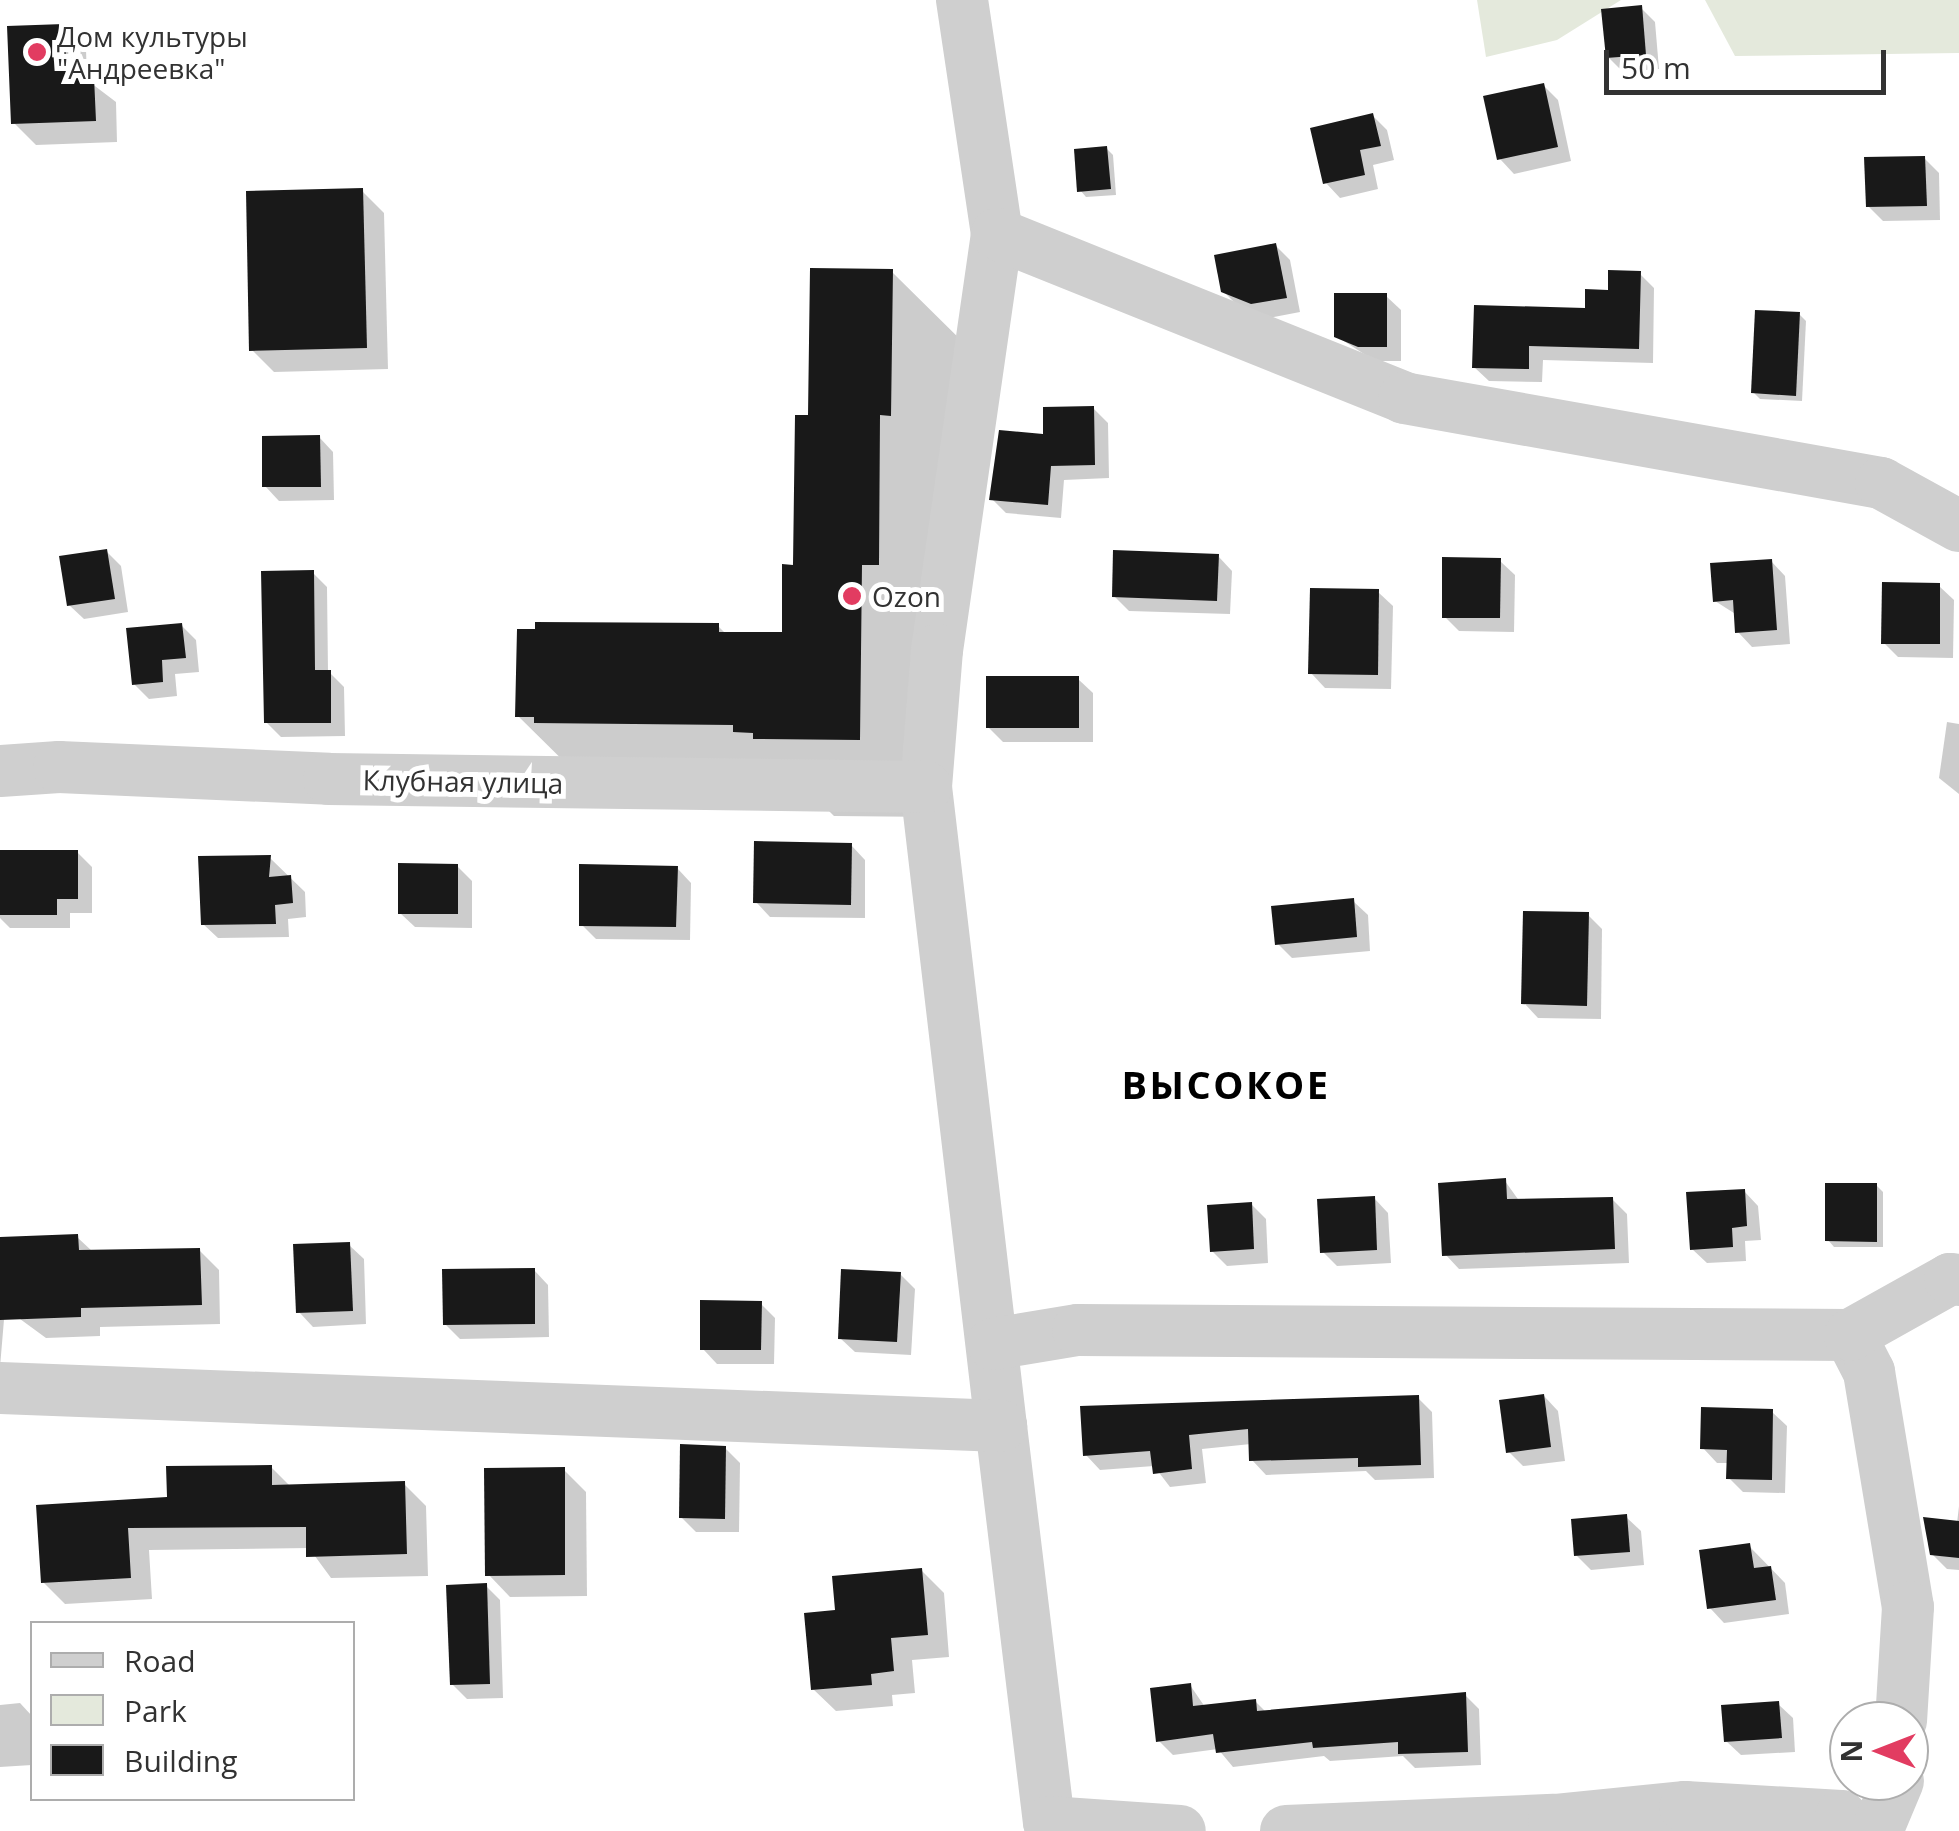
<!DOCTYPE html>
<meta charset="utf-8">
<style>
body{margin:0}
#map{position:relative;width:1959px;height:1831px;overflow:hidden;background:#fff;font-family:"Open Sans",sans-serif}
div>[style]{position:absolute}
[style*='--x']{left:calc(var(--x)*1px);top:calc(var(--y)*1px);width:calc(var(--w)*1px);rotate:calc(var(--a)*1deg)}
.green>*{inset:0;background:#e4e9dc}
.shadow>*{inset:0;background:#0003}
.building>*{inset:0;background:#191919}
.minor>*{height:52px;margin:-26px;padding:0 26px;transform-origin:26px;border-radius:26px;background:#cfcfcf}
.dots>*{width:28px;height:28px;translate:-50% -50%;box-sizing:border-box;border:5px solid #fff;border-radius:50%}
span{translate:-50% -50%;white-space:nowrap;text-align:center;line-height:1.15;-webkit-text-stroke:10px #fff;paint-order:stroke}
.poi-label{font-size:28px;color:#323232}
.left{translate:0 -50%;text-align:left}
.street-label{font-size:28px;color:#323232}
.district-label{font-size:38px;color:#000;font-weight:700;letter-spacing:2.5px}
.legend{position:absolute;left:30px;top:1621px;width:325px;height:180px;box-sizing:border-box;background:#fff;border:2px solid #adadad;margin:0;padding:12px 18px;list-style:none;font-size:30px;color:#323232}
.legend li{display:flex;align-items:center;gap:20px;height:50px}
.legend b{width:50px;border:2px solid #adadad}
.north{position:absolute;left:1829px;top:1701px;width:100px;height:100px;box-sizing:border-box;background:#fff;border:2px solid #adadad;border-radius:50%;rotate:270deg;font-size:28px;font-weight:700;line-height:40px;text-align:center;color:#323232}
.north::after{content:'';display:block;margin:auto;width:35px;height:45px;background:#e23c61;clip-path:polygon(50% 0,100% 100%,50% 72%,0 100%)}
.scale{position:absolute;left:1604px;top:50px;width:282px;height:45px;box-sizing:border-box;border:5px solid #323232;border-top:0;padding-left:12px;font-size:30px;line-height:35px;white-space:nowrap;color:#323232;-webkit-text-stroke:8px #fff;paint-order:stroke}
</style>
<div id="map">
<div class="green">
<div style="clip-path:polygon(1477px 0,1621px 0,1557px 40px,1486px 57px)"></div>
<div style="clip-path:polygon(1705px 0,1959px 0,1959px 53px,1735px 56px)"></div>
</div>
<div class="shadow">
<div style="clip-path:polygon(1641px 8px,1655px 22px,1659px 69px,1623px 72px,1608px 57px)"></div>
<div style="clip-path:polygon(63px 27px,86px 49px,87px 80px,116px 102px,117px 142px,36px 145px,14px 123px)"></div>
<div style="clip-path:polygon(1543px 85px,1558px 100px,1571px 161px,1514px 174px,1500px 159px)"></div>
<div style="clip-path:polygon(1373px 116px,1387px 130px,1394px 160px,1373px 165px,1378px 189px,1340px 198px,1326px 183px)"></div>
<div style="clip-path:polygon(1106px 148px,1113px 155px,1116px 195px,1086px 197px,1080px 190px)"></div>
<div style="clip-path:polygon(1924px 158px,1939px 173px,1940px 220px,1883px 221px,1868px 206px)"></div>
<div style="clip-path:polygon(362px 191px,384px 213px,388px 369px,274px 372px,252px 350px)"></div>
<div style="clip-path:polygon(1276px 246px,1290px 260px,1300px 312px,1268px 318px,1238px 306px,1223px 291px)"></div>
<div style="clip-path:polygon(892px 272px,970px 349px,937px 817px,834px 816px,827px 809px,596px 793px,518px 716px,718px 626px,726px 634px,784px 635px,811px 417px)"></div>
<div style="clip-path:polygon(1640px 274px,1654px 288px,1653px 363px,1543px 360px,1542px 382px,1489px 381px,1474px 367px,1587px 311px)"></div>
<div style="clip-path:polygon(1386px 296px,1401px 310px,1401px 361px,1375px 361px,1336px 336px)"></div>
<div style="clip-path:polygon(1799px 314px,1806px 321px,1802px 401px,1760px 399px,1753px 392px)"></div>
<div style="clip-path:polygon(1093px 408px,1108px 423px,1109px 478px,1064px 480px,1061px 518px,1006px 513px,992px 499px,1046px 437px)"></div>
<div style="clip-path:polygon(319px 437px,333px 452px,334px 500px,279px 501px,265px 486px)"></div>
<div style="clip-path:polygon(106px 551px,121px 566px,128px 612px,84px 619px,69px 605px)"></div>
<div style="clip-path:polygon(1218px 556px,1232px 571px,1230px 614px,1129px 611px,1114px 596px)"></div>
<div style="clip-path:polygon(1500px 561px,1515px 575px,1514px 632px,1459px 631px,1444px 616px)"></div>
<div style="clip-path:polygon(1771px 561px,1785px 576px,1790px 644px,1752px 647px,1738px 632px,1737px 615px,1715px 601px)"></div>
<div style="clip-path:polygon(313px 573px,327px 587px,328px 671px,344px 687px,345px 736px,281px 737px,266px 722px)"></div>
<div style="clip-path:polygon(1939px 586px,1954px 600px,1953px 658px,1898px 657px,1883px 642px)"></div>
<div style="clip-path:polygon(1378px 592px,1393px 606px,1391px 689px,1325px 688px,1311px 673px)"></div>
<div style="clip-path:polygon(181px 625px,196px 640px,199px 672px,175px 674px,177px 696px,149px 699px,134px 684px)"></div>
<div style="clip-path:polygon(1078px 679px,1093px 693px,1093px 742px,1003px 742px,988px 727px)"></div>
<div style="clip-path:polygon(1947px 722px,1959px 724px,1959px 794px,1939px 778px)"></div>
<div style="clip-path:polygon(851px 845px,865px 860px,865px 918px,770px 917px,756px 902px)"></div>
<div style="clip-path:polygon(0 852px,77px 852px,92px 867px,92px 913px,70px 913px,70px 928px,10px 928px,0 918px)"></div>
<div style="clip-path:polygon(270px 858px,305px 892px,306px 917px,288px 919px,289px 937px,218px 938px,203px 924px)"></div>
<div style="clip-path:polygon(457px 866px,472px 881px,472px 928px,415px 927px,400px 913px)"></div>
<div style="clip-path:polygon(677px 868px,691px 883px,690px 940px,596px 939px,581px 924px)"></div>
<div style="clip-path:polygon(1353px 901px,1368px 915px,1370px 951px,1292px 958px,1278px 944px)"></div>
<div style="clip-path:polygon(1588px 915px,1602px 929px,1601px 1019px,1538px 1018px,1524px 1003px)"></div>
<div style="clip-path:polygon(1505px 1181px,1520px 1202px,1612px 1199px,1627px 1214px,1629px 1263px,1459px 1269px,1445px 1254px)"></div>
<div style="clip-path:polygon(1876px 1185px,1883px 1192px,1883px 1247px,1834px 1247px,1828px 1240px)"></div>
<div style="clip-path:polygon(1744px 1191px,1758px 1206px,1761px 1240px,1745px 1241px,1746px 1261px,1707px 1263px,1692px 1249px)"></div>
<div style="clip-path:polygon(1374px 1198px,1388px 1213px,1391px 1263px,1337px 1266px,1323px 1252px)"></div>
<div style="clip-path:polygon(1251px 1204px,1266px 1219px,1268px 1263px,1227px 1266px,1212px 1251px)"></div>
<div style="clip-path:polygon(77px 1237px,93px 1252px,199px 1250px,219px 1270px,220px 1324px,100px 1327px,100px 1336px,46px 1338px,5px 1308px,0 1367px,0 1239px)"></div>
<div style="clip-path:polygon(349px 1245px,364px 1259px,366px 1324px,313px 1327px,299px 1312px)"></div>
<div style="clip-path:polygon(534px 1270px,548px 1285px,549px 1337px,460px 1339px,445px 1324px)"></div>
<div style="clip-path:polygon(900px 1274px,915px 1289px,911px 1355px,855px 1352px,840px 1338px)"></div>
<div style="clip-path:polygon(760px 1303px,775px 1318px,774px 1364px,717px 1364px,703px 1349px)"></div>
<div style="clip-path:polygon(1544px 1396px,1558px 1411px,1565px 1461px,1523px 1466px,1509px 1452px)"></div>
<div style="clip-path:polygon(1418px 1398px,1432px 1412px,1434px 1478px,1375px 1480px,1366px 1471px,1266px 1475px,1252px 1460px,1251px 1444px,1202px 1449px,1206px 1483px,1170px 1487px,1154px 1466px,1100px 1470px,1086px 1455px,1082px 1408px)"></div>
<div style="clip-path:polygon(1772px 1412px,1787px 1426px,1785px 1493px,1743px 1492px,1729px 1478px,1729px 1463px,1717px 1463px,1703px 1448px)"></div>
<div style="clip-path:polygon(725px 1448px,740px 1463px,739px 1532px,696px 1532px,681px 1517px)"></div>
<div style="clip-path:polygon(271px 1467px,291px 1487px,404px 1484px,426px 1506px,428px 1576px,331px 1578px,309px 1548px,149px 1550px,152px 1599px,65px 1604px,43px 1582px,169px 1499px)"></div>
<div style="clip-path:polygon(564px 1470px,586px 1492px,587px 1596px,510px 1597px,488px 1574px)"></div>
<div style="clip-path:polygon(1959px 1506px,1959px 1570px,1947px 1569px,1932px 1554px,1957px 1523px)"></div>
<div style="clip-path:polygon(1626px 1517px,1641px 1531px,1644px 1565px,1591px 1570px,1576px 1555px)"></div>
<div style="clip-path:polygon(1749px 1546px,1785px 1583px,1789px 1614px,1724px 1623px,1710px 1608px)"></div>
<div style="clip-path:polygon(922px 1571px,944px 1593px,949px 1657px,912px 1660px,915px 1693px,892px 1695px,893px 1706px,836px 1711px,813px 1689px,838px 1613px)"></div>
<div style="clip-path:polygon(486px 1586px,500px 1600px,503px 1698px,467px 1699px,452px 1684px)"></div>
<div style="clip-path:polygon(1190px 1685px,1205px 1707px,1255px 1701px,1266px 1712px,1465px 1695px,1479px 1709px,1481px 1765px,1415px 1768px,1403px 1756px,1330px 1761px,1324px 1756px,1233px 1767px,1218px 1749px,1173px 1755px,1158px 1740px)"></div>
<div style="clip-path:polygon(20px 1703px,32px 1716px,32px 1765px,0 1767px,0 1705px)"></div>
<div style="clip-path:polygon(1778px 1704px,1793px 1718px,1795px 1752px,1741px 1755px,1726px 1741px)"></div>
</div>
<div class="building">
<div style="clip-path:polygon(1642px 5px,1646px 55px,1606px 58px,1601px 9px)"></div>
<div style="clip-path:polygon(64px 24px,67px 78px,94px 77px,96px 121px,11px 124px,7px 26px)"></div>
<div style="clip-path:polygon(1544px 83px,1558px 147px,1497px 160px,1483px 96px)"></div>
<div style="clip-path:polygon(1373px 113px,1381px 146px,1360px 150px,1365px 175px,1323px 184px,1310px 128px)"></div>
<div style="clip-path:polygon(1107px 146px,1111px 189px,1077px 192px,1074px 149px)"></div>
<div style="clip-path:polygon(1925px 156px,1927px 206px,1866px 207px,1864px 157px)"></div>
<div style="clip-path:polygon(363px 188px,367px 348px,249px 351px,246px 191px)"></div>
<div style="clip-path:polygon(1276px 243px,1287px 298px,1251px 304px,1221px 292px,1214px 255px)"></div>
<div style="clip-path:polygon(810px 268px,893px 269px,891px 416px,880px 415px,879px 565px,862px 565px,860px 740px,753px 739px,753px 733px,733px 732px,733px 725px,534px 723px,534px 717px,515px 717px,517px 629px,535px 629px,535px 622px,719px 623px,719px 632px,782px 632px,782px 564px,793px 565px,795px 415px,808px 415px)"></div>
<div style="clip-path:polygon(1608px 270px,1641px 271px,1639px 349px,1529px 346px,1529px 369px,1472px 368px,1474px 305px,1585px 308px,1585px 289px,1608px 290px)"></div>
<div style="clip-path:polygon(1334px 293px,1387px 293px,1387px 347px,1358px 347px,1334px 337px)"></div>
<div style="clip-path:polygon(1755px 310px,1800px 312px,1796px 396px,1751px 393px)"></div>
<div style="clip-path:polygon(1094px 406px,1095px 465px,1051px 466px,1048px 505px,989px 500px,999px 430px,1043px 434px,1043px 407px)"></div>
<div style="clip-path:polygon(320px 435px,321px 487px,262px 487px,262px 436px)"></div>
<div style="clip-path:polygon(107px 549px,115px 599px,67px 606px,59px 556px)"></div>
<div style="clip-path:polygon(1113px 550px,1219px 554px,1217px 601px,1112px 597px)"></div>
<div style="clip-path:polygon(1442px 557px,1501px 558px,1500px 618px,1442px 618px)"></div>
<div style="clip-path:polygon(1772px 559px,1777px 630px,1735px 633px,1733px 600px,1713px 602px,1710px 563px)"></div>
<div style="clip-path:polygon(314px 570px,315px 670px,331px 670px,331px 723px,264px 723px,261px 571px)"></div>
<div style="clip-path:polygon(1882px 582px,1940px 583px,1940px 644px,1881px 644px)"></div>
<div style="clip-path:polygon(1310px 588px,1379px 589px,1378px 675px,1308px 674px)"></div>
<div style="clip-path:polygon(182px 623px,186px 658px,162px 660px,163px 682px,132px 685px,126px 628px)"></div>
<div style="clip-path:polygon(986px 676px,1079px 676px,1079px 728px,986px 728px)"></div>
<div style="clip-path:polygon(754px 841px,852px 843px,851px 905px,753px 903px)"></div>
<div style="clip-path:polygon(0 850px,78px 850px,78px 899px,57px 899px,57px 915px,0 915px)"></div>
<div style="clip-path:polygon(271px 855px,269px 877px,291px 875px,293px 903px,275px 905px,276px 924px,201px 925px,198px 856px)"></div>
<div style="clip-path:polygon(398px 863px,458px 864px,458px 914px,398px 914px)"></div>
<div style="clip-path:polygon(579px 864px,678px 866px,676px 927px,579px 926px)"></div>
<div style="clip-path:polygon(1354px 898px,1357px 937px,1275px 945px,1271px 906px)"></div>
<div style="clip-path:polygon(1523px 911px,1589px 912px,1587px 1006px,1521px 1004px)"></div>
<div style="clip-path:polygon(1506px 1178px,1507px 1199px,1613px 1197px,1615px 1249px,1442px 1256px,1438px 1183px)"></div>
<div style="clip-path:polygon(1825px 1183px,1877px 1183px,1877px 1242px,1825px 1241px)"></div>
<div style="clip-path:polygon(1745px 1189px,1747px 1226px,1732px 1228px,1733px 1247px,1690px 1250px,1686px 1192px)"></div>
<div style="clip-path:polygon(1375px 1196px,1377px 1250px,1320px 1253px,1317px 1199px)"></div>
<div style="clip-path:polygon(1252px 1202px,1254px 1249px,1210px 1252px,1207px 1205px)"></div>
<div style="clip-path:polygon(78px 1234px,79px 1250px,200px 1248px,202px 1305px,81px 1308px,81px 1317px,0 1320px,0 1237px)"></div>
<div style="clip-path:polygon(350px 1242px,353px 1311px,296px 1313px,293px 1244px)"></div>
<div style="clip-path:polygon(535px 1268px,535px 1324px,443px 1325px,442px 1269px)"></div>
<div style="clip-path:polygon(841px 1269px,901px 1272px,897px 1342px,838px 1339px)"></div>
<div style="clip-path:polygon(700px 1300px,762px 1301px,761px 1350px,700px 1350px)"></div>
<div style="clip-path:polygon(1544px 1394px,1551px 1447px,1506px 1453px,1499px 1400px)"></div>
<div style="clip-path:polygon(1419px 1395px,1421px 1465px,1358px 1467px,1358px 1458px,1249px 1461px,1248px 1429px,1189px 1435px,1192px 1469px,1153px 1474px,1150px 1451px,1083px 1456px,1080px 1406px)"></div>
<div style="clip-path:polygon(1701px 1407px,1773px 1409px,1772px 1480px,1726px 1479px,1727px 1450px,1700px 1449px)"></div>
<div style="clip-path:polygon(680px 1444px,726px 1446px,725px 1519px,679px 1518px)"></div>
<div style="clip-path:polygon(272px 1465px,272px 1485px,405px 1481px,407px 1554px,306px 1557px,306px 1527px,128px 1528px,131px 1578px,41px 1583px,36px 1505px,167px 1497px,166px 1466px)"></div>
<div style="clip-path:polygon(565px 1467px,565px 1575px,485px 1576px,484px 1468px)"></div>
<div style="clip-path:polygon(1627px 1514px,1630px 1552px,1574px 1556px,1571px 1519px)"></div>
<div style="clip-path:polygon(1923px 1517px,1959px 1521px,1959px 1558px,1930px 1555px)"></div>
<div style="clip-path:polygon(1750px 1543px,1754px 1568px,1771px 1566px,1776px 1600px,1707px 1609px,1699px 1550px)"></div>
<div style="clip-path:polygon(922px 1568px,928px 1635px,891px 1638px,894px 1671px,871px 1674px,872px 1685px,811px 1690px,804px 1613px,835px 1610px,832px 1576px)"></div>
<div style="clip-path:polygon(487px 1583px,490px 1684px,450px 1685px,446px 1585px)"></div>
<div style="clip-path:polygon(1191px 1683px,1193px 1706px,1256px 1699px,1257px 1711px,1466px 1692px,1468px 1752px,1398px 1754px,1398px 1742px,1313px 1748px,1312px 1742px,1216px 1753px,1213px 1734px,1156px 1742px,1150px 1688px)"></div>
<div style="clip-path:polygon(1779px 1701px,1782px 1738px,1724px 1742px,1721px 1705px)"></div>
</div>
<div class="minor">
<div style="--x:962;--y:0;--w:237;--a:81.5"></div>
<div style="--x:997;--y:234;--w:420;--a:98.2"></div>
<div style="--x:937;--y:650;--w:137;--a:94.6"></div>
<div style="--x:926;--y:787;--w:643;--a:83.31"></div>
<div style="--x:1001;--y:1426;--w:399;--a:83.1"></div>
<div style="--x:1049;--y:1822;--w:131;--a:3.9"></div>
<div style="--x:997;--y:234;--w:439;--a:21.9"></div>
<div style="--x:1404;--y:398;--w:485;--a:10.1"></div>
<div style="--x:1881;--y:483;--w:89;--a:28.9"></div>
<div style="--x:0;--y:771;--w:59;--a:-3.9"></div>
<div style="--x:59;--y:767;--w:270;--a:2.5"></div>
<div style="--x:329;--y:779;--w:597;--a:0.77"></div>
<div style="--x:1850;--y:1335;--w:42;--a:62.8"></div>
<div style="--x:1869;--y:1372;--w:238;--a:80.6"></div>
<div style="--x:1908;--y:1607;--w:114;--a:93.5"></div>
<div style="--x:993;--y:1344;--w:86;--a:-9.4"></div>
<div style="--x:1078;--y:1330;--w:772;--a:0.37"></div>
<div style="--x:1850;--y:1335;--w:115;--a:-29.2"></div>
<div style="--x:1950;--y:1279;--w:9;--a:6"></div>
<div style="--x:0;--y:1388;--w:1002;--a:2.17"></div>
<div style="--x:1286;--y:1831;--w:268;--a:-2.4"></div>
<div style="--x:1554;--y:1820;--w:132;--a:-5.7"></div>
<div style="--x:1685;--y:1807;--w:156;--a:3.3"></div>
<div style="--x:1841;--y:1816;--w:20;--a:49"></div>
<div style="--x:1877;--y:1831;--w:54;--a:-67.2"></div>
</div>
<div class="dots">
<div style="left:37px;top:52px;background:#e23c61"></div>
<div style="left:852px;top:596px;background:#e23c61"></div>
</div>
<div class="poi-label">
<span class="left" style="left:57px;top:52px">Дом культуры<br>"Андреевка"</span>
<span class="left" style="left:872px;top:596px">Ozon</span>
</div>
<div class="street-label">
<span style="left:463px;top:781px;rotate:1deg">Клубная улица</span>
</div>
<div class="district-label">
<span style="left:1226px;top:1085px">ВЫСОКОЕ</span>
</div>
<ul class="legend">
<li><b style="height:12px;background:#cfcfcf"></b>Road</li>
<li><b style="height:28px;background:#e4e9dc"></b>Park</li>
<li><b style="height:28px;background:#191919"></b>Building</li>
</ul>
<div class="north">N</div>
<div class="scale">50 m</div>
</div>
